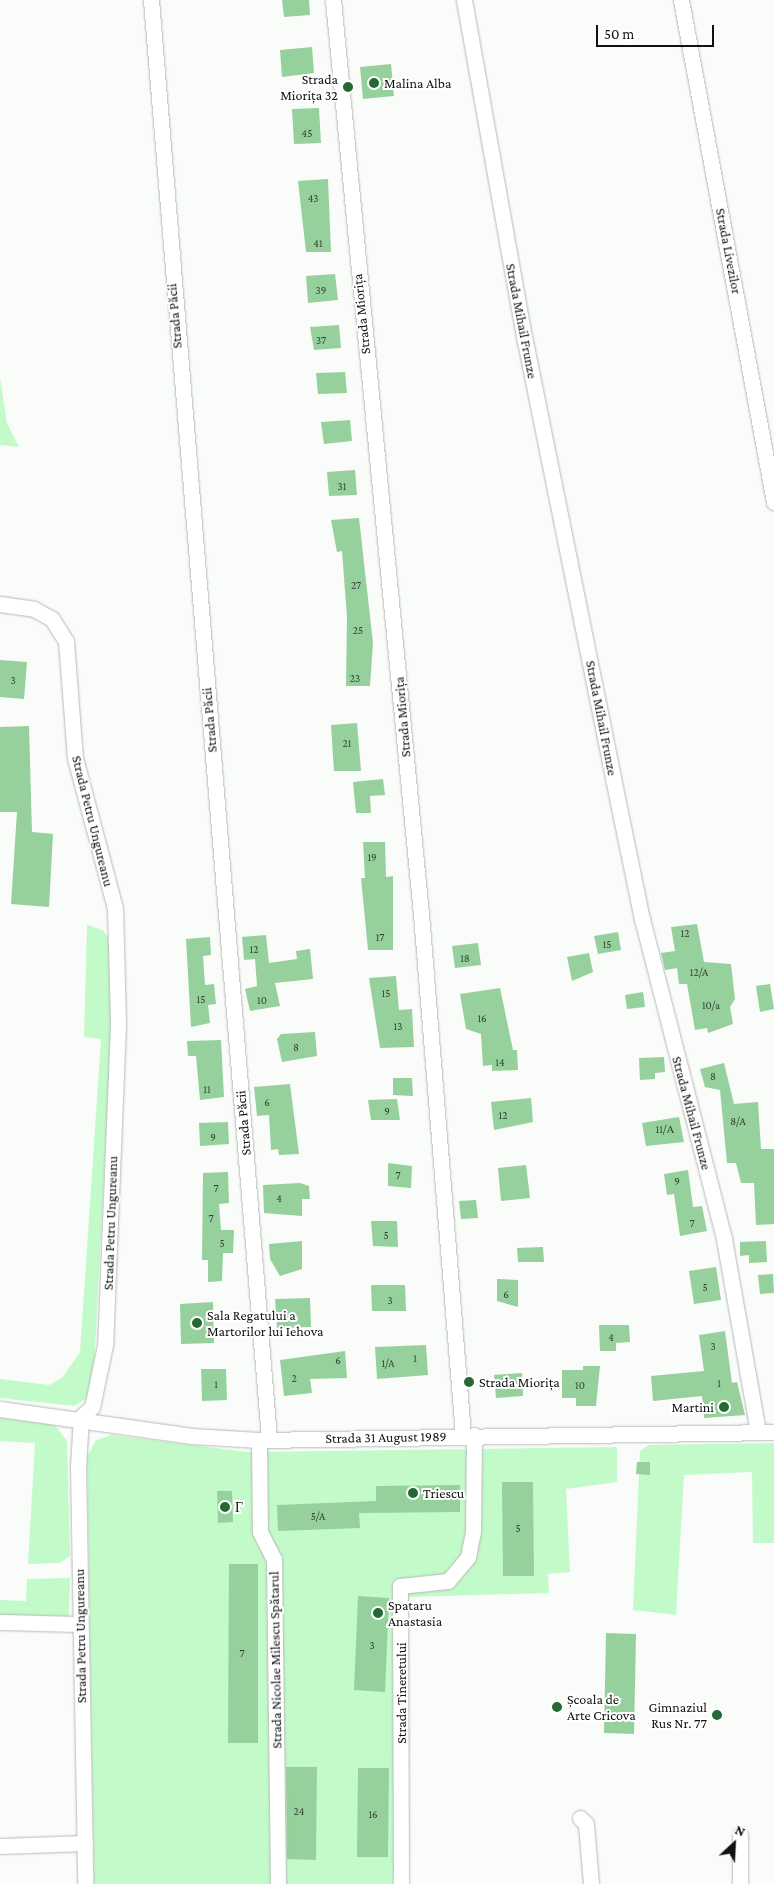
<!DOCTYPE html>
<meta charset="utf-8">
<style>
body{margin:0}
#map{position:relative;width:774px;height:1884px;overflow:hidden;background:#f9fcf9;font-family:"Crimson Pro",serif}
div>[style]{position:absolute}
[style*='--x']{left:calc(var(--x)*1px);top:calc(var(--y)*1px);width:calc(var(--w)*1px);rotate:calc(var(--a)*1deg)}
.green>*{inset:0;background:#c3faca}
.building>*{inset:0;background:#96d09d}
.roads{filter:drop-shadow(0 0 1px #b6b9b6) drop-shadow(0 0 1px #b6b9b6)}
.minor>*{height:15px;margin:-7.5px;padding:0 7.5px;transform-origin:7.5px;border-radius:7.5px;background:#fff}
.dots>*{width:14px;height:14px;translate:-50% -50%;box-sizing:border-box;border:2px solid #fff;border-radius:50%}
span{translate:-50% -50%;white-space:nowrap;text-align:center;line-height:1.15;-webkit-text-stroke:4px #fff;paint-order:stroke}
.number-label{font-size:11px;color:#324133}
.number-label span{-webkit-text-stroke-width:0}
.poi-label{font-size:14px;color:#101110}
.right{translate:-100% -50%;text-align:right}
.left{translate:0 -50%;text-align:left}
.street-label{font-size:14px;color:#101110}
.north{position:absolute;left:709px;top:1819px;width:50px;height:50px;-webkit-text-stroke:4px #fff;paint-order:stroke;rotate:25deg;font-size:14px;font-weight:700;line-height:20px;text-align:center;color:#101110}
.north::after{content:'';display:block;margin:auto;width:18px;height:22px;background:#101110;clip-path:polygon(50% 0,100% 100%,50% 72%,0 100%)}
.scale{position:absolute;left:596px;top:25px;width:118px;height:22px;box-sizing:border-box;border:2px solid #101110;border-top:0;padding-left:6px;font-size:15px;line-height:18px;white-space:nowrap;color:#101110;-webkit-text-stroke:4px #fff;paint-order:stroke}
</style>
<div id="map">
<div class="green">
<div style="clip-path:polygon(0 378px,7px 423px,19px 447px,0 445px)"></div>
<div style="clip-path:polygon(87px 925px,103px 930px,111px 942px,111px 1039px,93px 1386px,87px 1398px,74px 1406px,0 1398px,0 1379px,49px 1385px,62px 1378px,80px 1352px,101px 1039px,84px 1037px)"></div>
<div style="clip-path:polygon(0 1418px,54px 1424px,67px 1441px,70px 1556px,59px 1563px,28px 1564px,35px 1443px,0 1441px)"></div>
<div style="clip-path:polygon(111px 1435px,248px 1452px,617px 1447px,617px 1482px,566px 1489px,570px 1572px,548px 1574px,549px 1593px,409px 1597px,406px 1851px,393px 1872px,393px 1884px,94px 1884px,87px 1457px,96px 1440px)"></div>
<div style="clip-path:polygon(774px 1443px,774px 1543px,753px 1543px,752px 1472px,684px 1475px,676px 1615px,633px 1610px,640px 1451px,649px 1445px)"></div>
<div style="clip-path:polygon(70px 1578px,69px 1616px,0 1615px,0 1600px,26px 1601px,27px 1579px)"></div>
</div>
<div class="building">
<div style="clip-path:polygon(282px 0,309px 0,310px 15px,284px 17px)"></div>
<div style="clip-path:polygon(312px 47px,314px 73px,282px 77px,280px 50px)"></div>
<div style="clip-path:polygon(391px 64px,394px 96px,363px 99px,360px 67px)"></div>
<div style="clip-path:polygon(319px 108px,321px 143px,294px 144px,292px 109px)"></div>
<div style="clip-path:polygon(328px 179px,331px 252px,306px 252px,298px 181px)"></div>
<div style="clip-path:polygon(335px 274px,338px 300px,308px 303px,306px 276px)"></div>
<div style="clip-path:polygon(339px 325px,341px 348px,314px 350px,310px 327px)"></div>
<div style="clip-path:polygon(345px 372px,347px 393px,318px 394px,316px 373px)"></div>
<div style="clip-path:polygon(350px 420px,352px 441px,324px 444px,321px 422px)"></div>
<div style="clip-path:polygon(355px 470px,357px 495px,329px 496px,327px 472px)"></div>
<div style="clip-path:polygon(359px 518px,373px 643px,370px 686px,346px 686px,347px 617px,342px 551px,337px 552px,331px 520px)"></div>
<div style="clip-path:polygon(0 660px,27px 662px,24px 699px,0 697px)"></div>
<div style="clip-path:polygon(357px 723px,361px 771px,334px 771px,331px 725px)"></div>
<div style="clip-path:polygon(29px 726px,32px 832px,53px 834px,49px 907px,11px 904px,17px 812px,0 812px,0 727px)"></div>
<div style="clip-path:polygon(383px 779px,385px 795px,370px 796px,371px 813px,356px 813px,353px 782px)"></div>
<div style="clip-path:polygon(363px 842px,385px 842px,386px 877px,393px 876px,393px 950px,368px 950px,361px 878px,365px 878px)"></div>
<div style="clip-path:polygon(697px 924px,704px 962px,731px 964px,735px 999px,730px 1007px,733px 1024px,708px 1033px,707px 1028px,695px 1030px,687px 984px,679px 984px,677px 968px,665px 970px,661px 953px,675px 951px,671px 927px)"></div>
<div style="clip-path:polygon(618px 932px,621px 950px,598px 954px,594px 936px)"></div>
<div style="clip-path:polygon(266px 935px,269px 963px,297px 959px,296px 951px,310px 949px,313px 979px,275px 983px,280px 1006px,250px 1011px,245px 989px,257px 986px,255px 959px,244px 960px,242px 937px)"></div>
<div style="clip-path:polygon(210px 937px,211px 955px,203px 956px,205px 985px,214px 984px,216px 1004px,208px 1005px,210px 1023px,191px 1027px,186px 939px)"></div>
<div style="clip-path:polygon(478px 943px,481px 965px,455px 968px,452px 946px)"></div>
<div style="clip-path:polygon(589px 953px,593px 972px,572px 981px,567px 957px)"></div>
<div style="clip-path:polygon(396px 976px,399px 1010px,412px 1009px,414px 1047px,380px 1048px,369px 978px)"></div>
<div style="clip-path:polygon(770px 984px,774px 1009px,760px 1012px,756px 986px)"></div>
<div style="clip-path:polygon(500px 988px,513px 1050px,517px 1050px,518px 1070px,492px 1071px,492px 1065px,483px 1066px,481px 1034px,466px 1029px,460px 994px)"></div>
<div style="clip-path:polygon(643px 992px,645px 1007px,627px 1009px,625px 995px)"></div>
<div style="clip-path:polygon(315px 1032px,317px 1056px,282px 1062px,277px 1039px,281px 1034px)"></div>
<div style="clip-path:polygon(221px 1040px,224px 1097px,200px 1100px,196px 1056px,188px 1056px,187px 1041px)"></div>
<div style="clip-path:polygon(664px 1057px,665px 1072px,655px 1073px,655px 1079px,640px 1080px,639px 1058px)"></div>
<div style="clip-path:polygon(724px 1063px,734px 1104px,758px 1102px,761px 1149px,774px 1149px,774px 1224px,756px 1225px,754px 1183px,741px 1183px,736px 1163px,727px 1163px,720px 1090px,705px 1087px,700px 1069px)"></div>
<div style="clip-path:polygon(393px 1078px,412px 1078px,413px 1096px,393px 1095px)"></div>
<div style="clip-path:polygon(290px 1084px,299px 1154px,279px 1155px,278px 1149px,271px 1150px,269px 1115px,257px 1116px,254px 1087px)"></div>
<div style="clip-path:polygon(531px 1098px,533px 1122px,494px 1130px,491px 1102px)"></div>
<div style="clip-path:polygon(397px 1099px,400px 1120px,371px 1120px,368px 1100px)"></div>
<div style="clip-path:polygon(679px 1117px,684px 1142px,646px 1146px,642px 1123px)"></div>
<div style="clip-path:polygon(228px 1122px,229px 1144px,200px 1146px,199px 1123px)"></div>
<div style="clip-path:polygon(388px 1163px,412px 1166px,411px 1188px,388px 1186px)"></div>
<div style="clip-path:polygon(526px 1165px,530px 1198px,501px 1201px,498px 1168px)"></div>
<div style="clip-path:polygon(688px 1170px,693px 1207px,702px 1206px,707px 1231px,680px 1236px,674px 1194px,667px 1195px,664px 1174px)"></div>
<div style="clip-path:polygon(228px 1172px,229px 1203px,219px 1204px,221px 1230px,234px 1230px,233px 1253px,223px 1253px,222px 1281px,208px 1282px,208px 1260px,202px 1260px,203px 1173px)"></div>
<div style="clip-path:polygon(300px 1183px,309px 1186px,310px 1199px,302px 1199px,302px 1216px,264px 1213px,263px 1185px)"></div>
<div style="clip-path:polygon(476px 1200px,478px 1218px,461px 1219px,459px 1201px)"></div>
<div style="clip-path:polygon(371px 1221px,397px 1221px,398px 1247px,373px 1246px)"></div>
<div style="clip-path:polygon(302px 1241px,302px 1269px,280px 1276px,270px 1259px,269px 1244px)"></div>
<div style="clip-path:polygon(766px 1241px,767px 1262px,749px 1263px,749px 1255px,740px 1256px,740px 1242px)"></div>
<div style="clip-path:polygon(543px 1247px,544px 1262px,518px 1262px,517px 1248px)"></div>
<div style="clip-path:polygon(716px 1267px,721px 1300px,694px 1304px,689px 1271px)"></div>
<div style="clip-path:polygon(773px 1274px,774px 1293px,760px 1294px,758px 1275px)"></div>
<div style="clip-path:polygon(497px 1279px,518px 1280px,518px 1307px,497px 1301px)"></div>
<div style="clip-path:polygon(371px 1285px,405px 1285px,406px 1311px,372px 1311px)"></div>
<div style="clip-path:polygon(310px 1298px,311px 1327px,277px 1328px,275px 1299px)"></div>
<div style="clip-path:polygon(213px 1302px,214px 1343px,181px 1344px,180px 1304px)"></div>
<div style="clip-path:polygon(599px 1325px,629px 1325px,630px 1342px,616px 1343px,616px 1351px,600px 1351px)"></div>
<div style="clip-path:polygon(725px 1331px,732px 1383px,737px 1382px,745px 1415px,704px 1418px,702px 1396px,653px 1401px,651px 1376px,704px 1371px,699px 1335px)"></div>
<div style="clip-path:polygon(426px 1345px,428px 1375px,377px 1379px,375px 1347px)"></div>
<div style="clip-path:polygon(345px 1351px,347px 1378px,310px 1379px,312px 1393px,284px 1396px,280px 1360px)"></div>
<div style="clip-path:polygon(583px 1366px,600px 1366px,596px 1406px,576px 1406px,576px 1398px,562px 1398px,562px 1370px,583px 1370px)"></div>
<div style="clip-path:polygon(201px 1369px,226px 1369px,227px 1400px,202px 1401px)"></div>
<div style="clip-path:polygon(522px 1373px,523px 1396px,496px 1398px,494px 1375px)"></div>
<div style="clip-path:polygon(637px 1462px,650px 1462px,650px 1475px,636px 1474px)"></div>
<div style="clip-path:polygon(502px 1482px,533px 1482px,534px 1576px,503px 1576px)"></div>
<div style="clip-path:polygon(460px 1485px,460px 1512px,359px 1513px,360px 1528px,278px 1531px,277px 1505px,376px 1501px,376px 1486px)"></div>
<div style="clip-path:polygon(217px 1491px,232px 1491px,233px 1522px,218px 1523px)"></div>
<div style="clip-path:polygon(229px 1564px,258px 1564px,258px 1743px,228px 1743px)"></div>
<div style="clip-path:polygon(358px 1596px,389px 1598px,385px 1692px,354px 1690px)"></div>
<div style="clip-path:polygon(606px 1633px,636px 1634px,634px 1734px,604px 1733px)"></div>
<div style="clip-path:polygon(286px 1767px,317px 1767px,316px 1860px,287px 1859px)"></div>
<div style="clip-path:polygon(358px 1768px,389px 1768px,388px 1857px,357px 1857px)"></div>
</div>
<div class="roads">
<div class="minor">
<div style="--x:151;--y:0;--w:1444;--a:85.31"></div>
<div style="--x:333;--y:0;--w:918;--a:84.5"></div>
<div style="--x:421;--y:914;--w:523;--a:85.39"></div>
<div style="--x:464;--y:0;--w:346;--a:79.9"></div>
<div style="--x:525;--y:341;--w:446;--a:78.6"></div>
<div style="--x:613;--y:778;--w:144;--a:78.4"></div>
<div style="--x:642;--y:919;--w:330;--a:75.6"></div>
<div style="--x:724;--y:1239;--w:196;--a:80"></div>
<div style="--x:681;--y:0;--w:511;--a:79.5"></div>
<div style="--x:0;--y:604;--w:34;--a:8"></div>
<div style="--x:34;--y:609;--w:21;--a:29"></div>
<div style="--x:52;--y:619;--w:26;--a:58"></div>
<div style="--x:66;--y:641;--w:117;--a:85.6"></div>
<div style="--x:75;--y:758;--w:155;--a:75.1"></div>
<div style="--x:115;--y:908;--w:116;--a:88.5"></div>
<div style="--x:118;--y:1024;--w:321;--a:92.3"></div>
<div style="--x:105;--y:1345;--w:63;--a:101.8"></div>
<div style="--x:92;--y:1407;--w:15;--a:138"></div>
<div style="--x:81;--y:1417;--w:49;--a:93.5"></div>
<div style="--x:78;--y:1466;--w:418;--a:89"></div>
<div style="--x:0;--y:1409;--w:194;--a:8"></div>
<div style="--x:192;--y:1436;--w:67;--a:3.4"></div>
<div style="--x:259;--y:1440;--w:515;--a:-0.89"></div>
<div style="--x:259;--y:1440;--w:92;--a:89.4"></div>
<div style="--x:260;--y:1532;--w:30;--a:63"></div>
<div style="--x:274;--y:1559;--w:325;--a:89.3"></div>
<div style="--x:0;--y:1622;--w:79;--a:1.5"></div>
<div style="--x:580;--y:1818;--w:8;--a:45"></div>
<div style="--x:586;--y:1824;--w:60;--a:85.2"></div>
<div style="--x:0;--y:1846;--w:85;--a:-2"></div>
<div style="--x:401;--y:1884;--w:298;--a:-90.2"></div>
<div style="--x:400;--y:1586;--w:48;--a:-5.9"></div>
<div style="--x:448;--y:1581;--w:31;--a:-50"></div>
<div style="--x:468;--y:1557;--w:25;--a:-79"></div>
<div style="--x:473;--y:1532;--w:97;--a:-89.4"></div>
<div style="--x:740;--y:1884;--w:49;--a:-90"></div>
</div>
</div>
<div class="dots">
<div style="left:374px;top:83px;background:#246833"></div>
<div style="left:348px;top:87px;background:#246833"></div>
<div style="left:197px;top:1323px;background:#246833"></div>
<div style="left:469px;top:1382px;background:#246833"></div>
<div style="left:724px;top:1407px;background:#246833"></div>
<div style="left:413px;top:1493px;background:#246833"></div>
<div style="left:225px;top:1507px;background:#246833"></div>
<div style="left:378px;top:1613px;background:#246833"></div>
<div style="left:557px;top:1707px;background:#246833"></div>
<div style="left:717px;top:1715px;background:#246833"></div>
</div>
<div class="number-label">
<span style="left:307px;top:133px">45</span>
<span style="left:313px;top:198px">43</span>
<span style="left:318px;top:243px">41</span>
<span style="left:321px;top:290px">39</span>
<span style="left:321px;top:340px">37</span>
<span style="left:342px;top:486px">31</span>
<span style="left:356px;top:585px">27</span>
<span style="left:358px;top:630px">25</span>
<span style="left:355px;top:678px">23</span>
<span style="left:13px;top:680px">3</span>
<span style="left:347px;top:743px">21</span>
<span style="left:372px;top:857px">19</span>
<span style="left:685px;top:933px">12</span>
<span style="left:380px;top:937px">17</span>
<span style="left:607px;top:944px">15</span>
<span style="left:254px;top:949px">12</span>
<span style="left:465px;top:958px">18</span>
<span style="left:699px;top:972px">12/A</span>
<span style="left:386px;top:993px">15</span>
<span style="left:201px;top:999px">15</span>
<span style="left:262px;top:1000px">10</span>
<span style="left:711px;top:1005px">10/a</span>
<span style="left:482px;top:1018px">16</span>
<span style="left:398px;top:1026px">13</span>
<span style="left:296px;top:1047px">8</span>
<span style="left:500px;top:1062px">14</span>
<span style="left:713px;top:1076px">8</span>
<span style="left:207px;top:1089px">11</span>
<span style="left:267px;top:1102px">6</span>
<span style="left:387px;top:1111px">9</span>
<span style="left:503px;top:1115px">12</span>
<span style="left:738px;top:1121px">8/A</span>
<span style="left:665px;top:1129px">11/А</span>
<span style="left:213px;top:1137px">9</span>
<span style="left:398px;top:1175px">7</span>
<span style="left:677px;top:1181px">9</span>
<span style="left:216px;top:1188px">7</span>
<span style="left:279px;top:1198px">4</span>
<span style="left:211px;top:1218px">7</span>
<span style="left:692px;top:1223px">7</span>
<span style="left:386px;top:1235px">5</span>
<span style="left:222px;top:1243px">5</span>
<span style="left:705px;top:1287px">5</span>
<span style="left:506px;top:1294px">6</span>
<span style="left:390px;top:1300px">3</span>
<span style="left:611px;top:1337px">4</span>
<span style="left:713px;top:1346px">3</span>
<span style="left:415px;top:1358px">1</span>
<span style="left:338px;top:1360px">6</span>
<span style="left:388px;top:1363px">1/A</span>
<span style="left:294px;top:1378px">2</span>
<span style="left:719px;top:1383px">1</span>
<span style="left:216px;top:1384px">1</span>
<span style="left:580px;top:1385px">10</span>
<span style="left:318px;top:1516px">5/A</span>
<span style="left:518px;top:1528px">5</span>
<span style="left:372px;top:1645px">3</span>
<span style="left:242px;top:1653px">7</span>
<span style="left:299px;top:1811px">24</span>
<span style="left:373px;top:1814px">16</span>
</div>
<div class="poi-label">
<span class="right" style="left:338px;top:87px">Strada<br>Miorița 32</span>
<span class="left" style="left:384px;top:83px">Malina Alba</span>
<span class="left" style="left:207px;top:1323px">Sala Regatului a<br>Martorilor lui Iehova</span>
<span class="left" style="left:479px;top:1382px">Strada Miorița</span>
<span class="right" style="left:714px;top:1407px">Martini</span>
<span class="left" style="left:423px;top:1493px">Triescu</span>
<span class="left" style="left:235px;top:1507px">Г</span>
<span class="left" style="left:388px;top:1613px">Spataru<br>Anastasia</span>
<span class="left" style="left:567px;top:1707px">Școala de<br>Arte Cricova</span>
<span class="right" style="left:707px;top:1715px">Gimnaziul<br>Rus Nr. 77</span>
</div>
<div class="street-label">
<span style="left:729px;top:251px;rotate:79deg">Strada Livezilor</span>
<span style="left:361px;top:314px;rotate:-96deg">Strada Miorița</span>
<span style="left:174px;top:316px;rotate:-95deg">Strada Păcii</span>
<span style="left:522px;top:321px;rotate:79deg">Strada Mihail Frunze</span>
<span style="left:402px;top:717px;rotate:-95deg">Strada Miorița</span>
<span style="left:602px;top:718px;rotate:79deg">Strada Mihail Frunze</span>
<span style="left:209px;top:720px;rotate:-95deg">Strada Păcii</span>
<span style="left:93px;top:821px;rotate:76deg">Strada Petru Ungureanu</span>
<span style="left:692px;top:1113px;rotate:75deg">Strada Mihail Frunze</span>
<span style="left:243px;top:1123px;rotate:-95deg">Strada Păcii</span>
<span style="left:110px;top:1223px;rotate:-88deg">Strada Petru Ungureanu</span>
<span style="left:386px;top:1437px;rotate:-1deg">Strada 31 August 1989</span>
<span style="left:80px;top:1636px;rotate:-91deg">Strada Petru Ungureanu</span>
<span style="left:275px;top:1660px;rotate:-91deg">Strada Nicolae Milescu Spătarul</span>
<span style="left:401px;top:1693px;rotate:-90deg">Strada Tineretului</span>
</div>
<div class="north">N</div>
<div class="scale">50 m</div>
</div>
